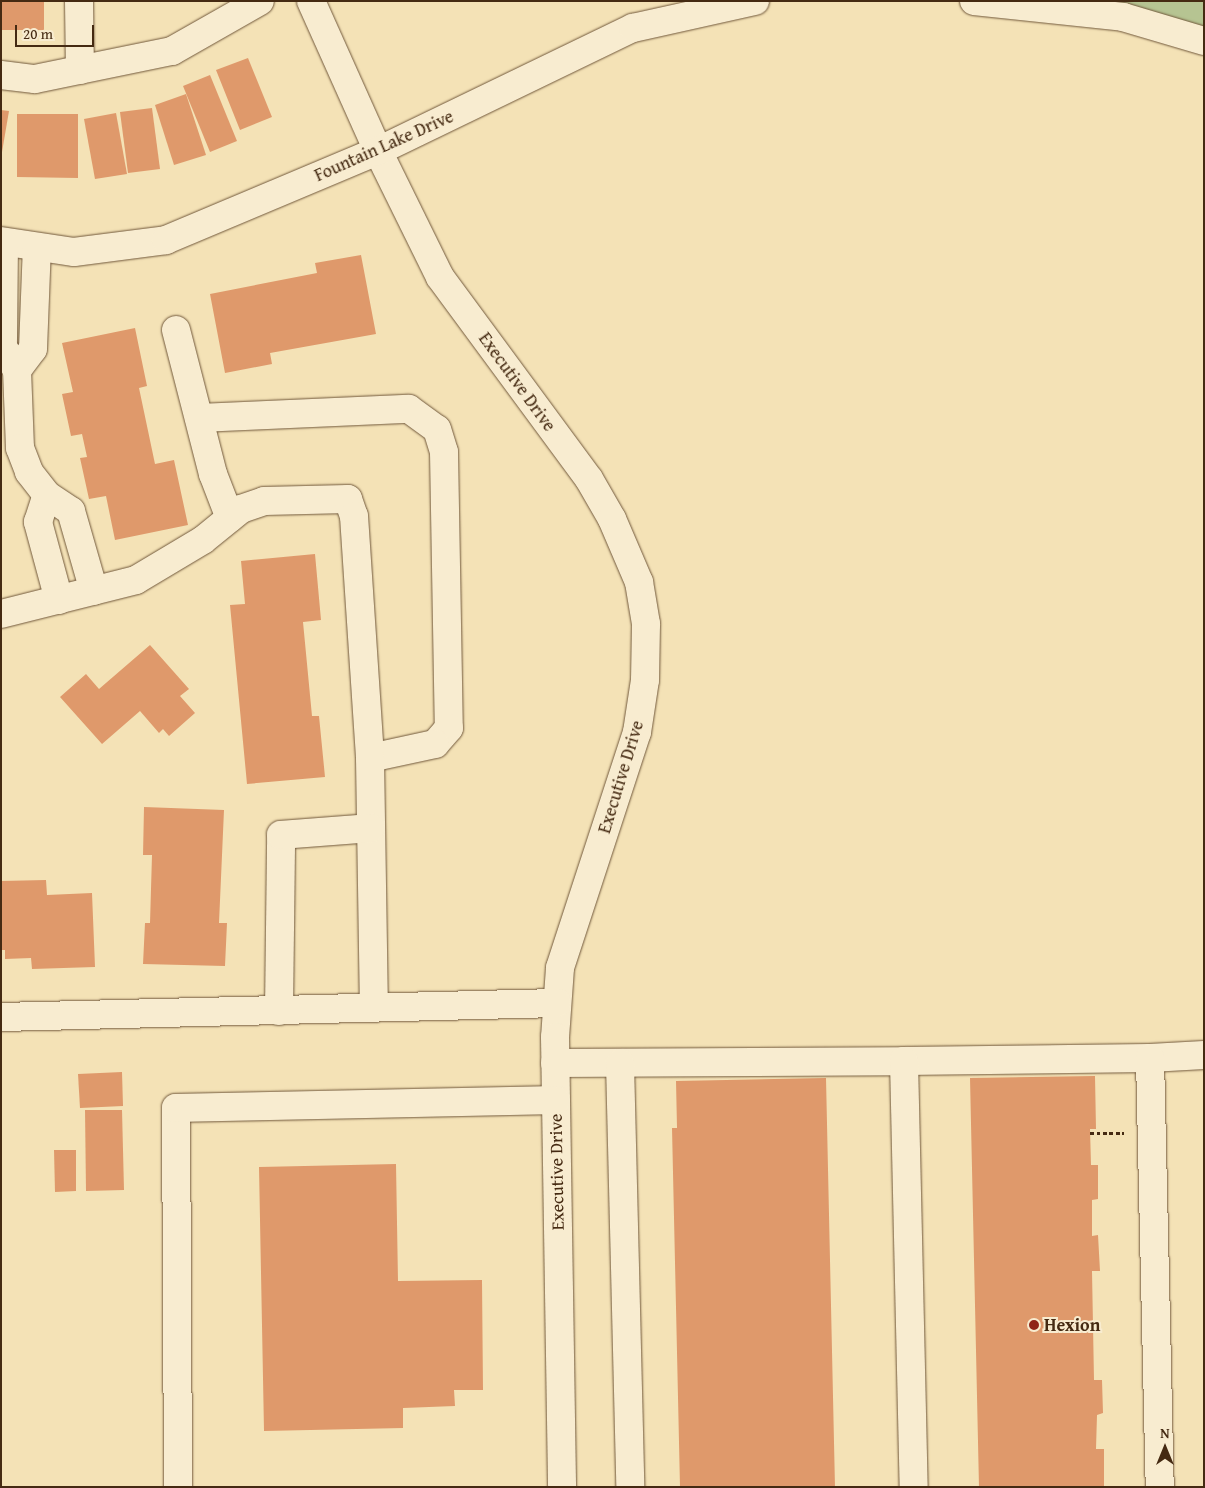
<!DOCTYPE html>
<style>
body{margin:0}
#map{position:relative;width:1205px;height:1488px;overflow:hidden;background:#f4e2b6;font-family:"Gentium Book Plus",serif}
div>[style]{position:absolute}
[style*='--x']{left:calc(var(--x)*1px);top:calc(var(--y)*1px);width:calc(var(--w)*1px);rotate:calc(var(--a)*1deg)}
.green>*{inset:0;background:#b6c492}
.building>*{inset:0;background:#df996b}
.path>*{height:3px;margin-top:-1.5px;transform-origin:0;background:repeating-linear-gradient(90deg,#452a12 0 4px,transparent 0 6.5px)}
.roads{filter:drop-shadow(0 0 1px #71583b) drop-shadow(0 0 1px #71583b)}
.minor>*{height:28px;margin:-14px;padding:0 14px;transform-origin:14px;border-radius:14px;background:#f8ecd0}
.dots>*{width:14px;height:14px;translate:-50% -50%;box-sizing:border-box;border:2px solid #f8ecd0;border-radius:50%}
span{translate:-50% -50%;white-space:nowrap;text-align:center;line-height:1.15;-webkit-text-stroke:4px #f8ecd0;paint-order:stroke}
.street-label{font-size:18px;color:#452a12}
.poi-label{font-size:18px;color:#452a12;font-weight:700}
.left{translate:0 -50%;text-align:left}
.frame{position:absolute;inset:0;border:2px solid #452a12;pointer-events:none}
.north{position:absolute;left:1140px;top:1423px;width:50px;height:50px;-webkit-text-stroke:4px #f8ecd0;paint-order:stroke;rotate:0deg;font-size:14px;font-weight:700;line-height:20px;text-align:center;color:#452a12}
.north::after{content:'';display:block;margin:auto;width:18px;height:22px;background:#452a12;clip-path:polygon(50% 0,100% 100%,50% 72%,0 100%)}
.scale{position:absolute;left:15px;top:25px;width:79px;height:22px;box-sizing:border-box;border:2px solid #452a12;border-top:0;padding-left:6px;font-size:15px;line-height:18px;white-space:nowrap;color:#452a12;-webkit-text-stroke:4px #f8ecd0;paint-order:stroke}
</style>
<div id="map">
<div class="green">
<div style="clip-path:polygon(1015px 1px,1204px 1px,1204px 45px)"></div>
</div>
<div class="building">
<div style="clip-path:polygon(1px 1px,44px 1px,44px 30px,1px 30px)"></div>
<div style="clip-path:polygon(248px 58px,272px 117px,240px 130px,216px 70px)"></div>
<div style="clip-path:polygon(210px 75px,237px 141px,210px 152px,183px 86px)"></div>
<div style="clip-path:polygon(186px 94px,206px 155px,174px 165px,155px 105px)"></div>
<div style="clip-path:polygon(152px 108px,160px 169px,128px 173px,120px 112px)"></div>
<div style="clip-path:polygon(1px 110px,9px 111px,2px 152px,1px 152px)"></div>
<div style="clip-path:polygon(116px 113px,127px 174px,95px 179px,84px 119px)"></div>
<div style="clip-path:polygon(17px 114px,78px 114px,78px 178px,17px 177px)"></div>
<div style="clip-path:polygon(361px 255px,376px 334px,270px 353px,272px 364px,225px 373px,210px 294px,317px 273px,315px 263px)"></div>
<div style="clip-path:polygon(135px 328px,147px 386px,139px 388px,155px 464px,174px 460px,188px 525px,115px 540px,106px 496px,89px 499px,80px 458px,87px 457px,82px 434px,71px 436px,62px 394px,73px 392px,62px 343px)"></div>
<div style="clip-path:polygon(315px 554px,321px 620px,303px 622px,312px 716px,319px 716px,325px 777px,247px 784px,230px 605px,245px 604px,241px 561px)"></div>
<div style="clip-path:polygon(150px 645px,189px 689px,180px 696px,195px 713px,169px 736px,163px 729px,159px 733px,140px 711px,102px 744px,60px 697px,86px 674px,99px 689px)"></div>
<div style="clip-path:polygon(144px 807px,224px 810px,219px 923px,227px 923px,225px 966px,143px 964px,145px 923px,150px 923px,152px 855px,143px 855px)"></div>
<div style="clip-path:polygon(46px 880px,47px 895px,92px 893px,95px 967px,32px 969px,31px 958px,5px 959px,5px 950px,1px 950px,1px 881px)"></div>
<div style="clip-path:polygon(122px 1072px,123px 1106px,80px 1108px,78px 1074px)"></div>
<div style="clip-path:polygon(1095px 1076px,1096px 1129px,1090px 1129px,1091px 1165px,1098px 1165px,1098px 1199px,1092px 1200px,1092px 1236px,1098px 1235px,1100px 1271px,1092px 1271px,1094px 1380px,1102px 1380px,1103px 1413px,1097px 1415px,1096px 1449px,1104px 1449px,1104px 1487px,979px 1487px,970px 1078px)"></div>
<div style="clip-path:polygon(826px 1078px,835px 1487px,680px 1487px,672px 1128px,677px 1128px,676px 1081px)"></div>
<div style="clip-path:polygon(85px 1110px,122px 1110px,124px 1190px,86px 1191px)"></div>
<div style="clip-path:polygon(54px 1150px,76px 1150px,76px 1191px,55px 1192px)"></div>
<div style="clip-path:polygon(396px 1164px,398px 1281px,482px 1280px,483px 1390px,454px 1390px,455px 1406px,403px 1408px,403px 1428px,264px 1431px,259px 1167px)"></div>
</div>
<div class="path">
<div style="--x:1090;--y:1133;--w:34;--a:0"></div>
</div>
<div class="roads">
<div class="minor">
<div style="--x:79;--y:1;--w:69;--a:89.2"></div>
<div style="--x:311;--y:1;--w:164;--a:65.9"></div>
<div style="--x:378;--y:151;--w:140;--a:63.8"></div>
<div style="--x:440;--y:277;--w:251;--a:53.6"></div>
<div style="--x:589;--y:479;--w:46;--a:60.1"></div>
<div style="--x:612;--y:519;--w:69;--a:66.8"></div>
<div style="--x:639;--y:582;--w:43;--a:80.5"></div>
<div style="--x:646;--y:624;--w:56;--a:91"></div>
<div style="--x:645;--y:680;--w:53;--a:98.7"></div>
<div style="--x:637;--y:732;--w:248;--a:108.1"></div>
<div style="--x:560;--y:968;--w:69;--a:94.1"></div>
<div style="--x:555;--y:1037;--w:450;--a:89.1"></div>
<div style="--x:974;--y:1;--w:150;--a:6.1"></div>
<div style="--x:1123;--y:17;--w:84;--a:16.5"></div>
<div style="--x:1;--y:75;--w:34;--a:7"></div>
<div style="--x:35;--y:79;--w:140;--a:-11.6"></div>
<div style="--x:172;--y:51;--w:101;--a:-29.6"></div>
<div style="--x:1;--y:241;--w:74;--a:8.6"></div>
<div style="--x:74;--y:252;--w:93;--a:-7.4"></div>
<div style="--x:166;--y:240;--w:230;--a:-22.8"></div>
<div style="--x:378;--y:151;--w:283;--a:-25.8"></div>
<div style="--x:633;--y:28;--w:125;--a:-12.5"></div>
<div style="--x:4;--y:243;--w:104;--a:90.6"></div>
<div style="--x:3;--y:347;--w:27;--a:59"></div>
<div style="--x:17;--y:370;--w:26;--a:-53"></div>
<div style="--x:33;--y:349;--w:102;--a:-87.8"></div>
<div style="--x:176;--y:330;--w:149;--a:75.6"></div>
<div style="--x:213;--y:474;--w:47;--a:68.9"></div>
<div style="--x:17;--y:370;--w:78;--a:87.8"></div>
<div style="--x:20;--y:448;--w:26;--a:69"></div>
<div style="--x:29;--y:472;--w:29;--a:52"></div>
<div style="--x:199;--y:418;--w:210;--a:-2.5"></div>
<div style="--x:409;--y:409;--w:34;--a:36"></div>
<div style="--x:437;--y:429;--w:24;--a:73"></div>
<div style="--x:444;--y:452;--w:276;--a:89"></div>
<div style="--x:449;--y:728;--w:21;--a:131"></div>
<div style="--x:435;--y:744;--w:66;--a:167.8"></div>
<div style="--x:59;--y:600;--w:81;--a:-105.1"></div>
<div style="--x:38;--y:522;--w:28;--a:-72"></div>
<div style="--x:47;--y:495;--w:29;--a:34"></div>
<div style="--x:71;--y:511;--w:83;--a:74"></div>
<div style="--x:1;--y:614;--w:139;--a:-14.1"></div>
<div style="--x:136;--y:580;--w:78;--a:-30.8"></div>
<div style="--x:203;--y:540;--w:49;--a:-39.2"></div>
<div style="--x:241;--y:509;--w:24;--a:-19"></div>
<div style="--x:264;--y:501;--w:84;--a:-1.4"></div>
<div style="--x:348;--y:499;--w:18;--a:71"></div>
<div style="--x:354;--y:516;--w:243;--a:86.2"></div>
<div style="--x:370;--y:758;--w:249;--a:89.1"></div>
<div style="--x:279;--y:1011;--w:176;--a:-89.3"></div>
<div style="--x:281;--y:835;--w:90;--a:-4.4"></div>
<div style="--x:1;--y:1017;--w:556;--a:-1.44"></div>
<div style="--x:1150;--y:1058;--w:54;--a:-3.2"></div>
<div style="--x:904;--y:1061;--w:246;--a:-0.7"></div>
<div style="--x:1150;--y:1058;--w:429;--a:88.7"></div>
<div style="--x:555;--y:1063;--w:349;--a:-0.3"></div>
<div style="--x:904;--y:1061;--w:426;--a:88.7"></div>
<div style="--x:620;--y:1063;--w:424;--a:88.6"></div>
<div style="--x:178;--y:1487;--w:379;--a:-90.3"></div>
<div style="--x:176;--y:1108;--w:380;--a:-1.2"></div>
</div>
</div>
<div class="dots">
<div style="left:1034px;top:1325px;background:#8f2418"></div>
</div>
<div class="street-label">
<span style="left:384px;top:146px;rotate:-24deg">Fountain Lake Drive</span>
<span style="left:517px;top:382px;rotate:54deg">Executive Drive</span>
<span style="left:621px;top:777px;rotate:-73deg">Executive Drive</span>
<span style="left:557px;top:1172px;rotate:-91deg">Executive Drive</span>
</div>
<div class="poi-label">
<span class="left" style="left:1044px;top:1325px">Hexion</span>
</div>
<div class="frame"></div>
<div class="north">N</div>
<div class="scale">20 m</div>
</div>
